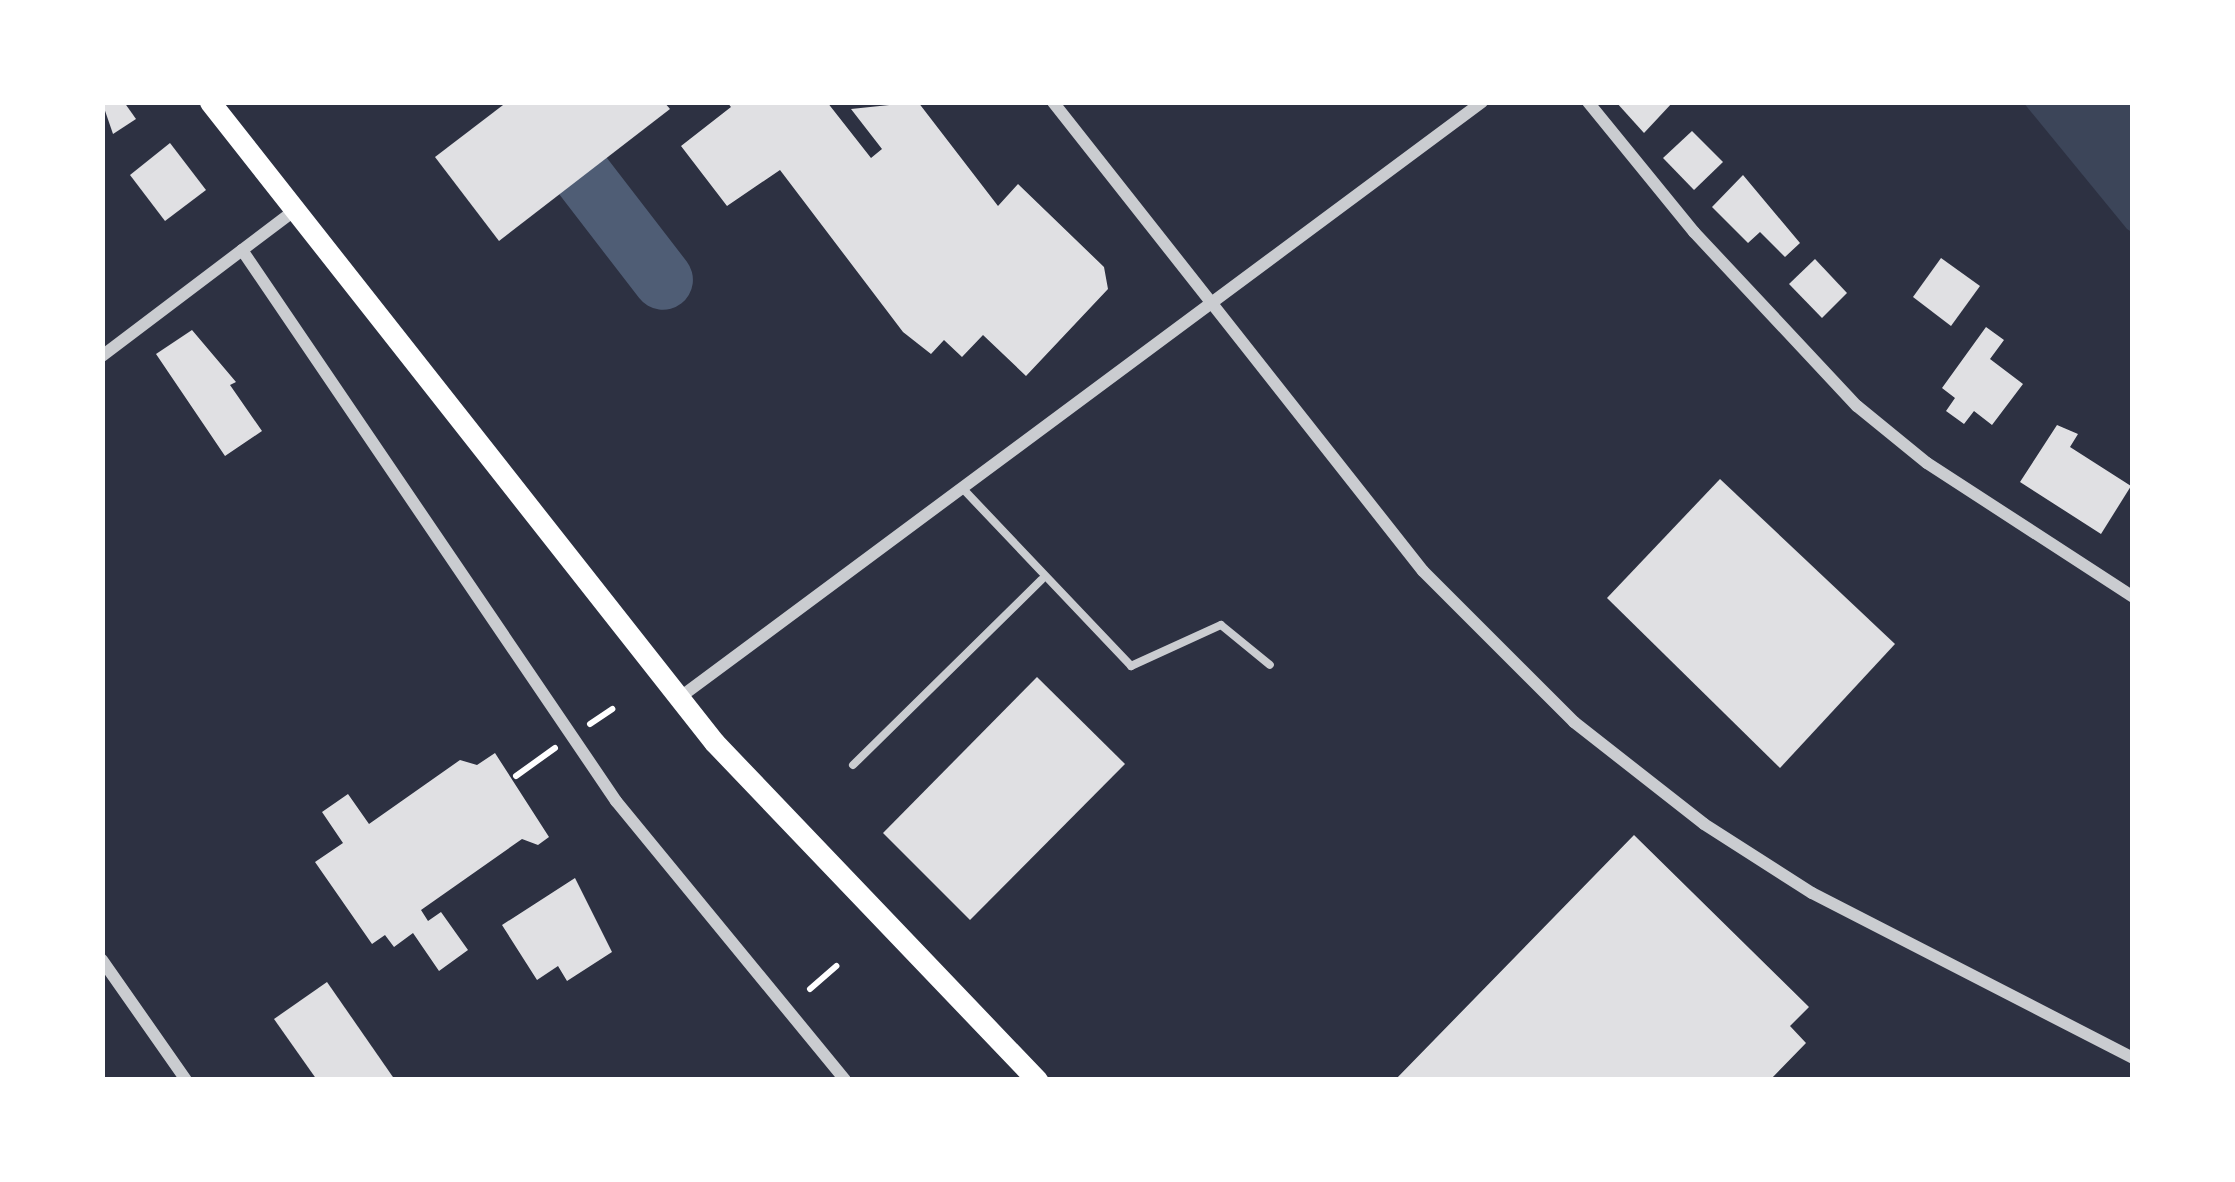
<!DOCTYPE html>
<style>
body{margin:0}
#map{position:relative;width:2235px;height:1182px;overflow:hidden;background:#2d3142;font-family:Bitter,serif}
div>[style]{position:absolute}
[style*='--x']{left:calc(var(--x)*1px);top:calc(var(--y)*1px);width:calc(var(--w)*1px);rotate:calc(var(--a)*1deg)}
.green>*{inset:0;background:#3c4559}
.river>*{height:60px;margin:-30px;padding:0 30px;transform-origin:30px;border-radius:30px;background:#4f5d75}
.building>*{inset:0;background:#e0e0e3}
.path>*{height:6px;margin:-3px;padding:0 3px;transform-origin:3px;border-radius:3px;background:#fff}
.service>*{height:8px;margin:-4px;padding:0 4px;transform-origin:4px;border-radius:4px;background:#caccd0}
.minor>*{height:12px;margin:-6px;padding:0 6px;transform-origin:6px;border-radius:6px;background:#caccd0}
.secondary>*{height:21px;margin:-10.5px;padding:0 10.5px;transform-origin:10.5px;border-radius:10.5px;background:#fff}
span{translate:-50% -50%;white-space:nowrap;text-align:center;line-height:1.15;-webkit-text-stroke:10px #fff;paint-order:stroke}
.frame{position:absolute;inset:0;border:105px solid #fff;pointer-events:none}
</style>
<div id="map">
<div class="green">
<div style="clip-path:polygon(2023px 102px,2133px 102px,2133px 233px,2127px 229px)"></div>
</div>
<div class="river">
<div style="--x:583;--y:176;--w:131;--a:52.4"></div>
</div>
<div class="building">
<div style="clip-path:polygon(102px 102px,124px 102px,136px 119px,113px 134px)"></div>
<div style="clip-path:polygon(507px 102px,664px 102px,670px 109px,499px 241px,435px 157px)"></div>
<div style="clip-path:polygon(727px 102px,827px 102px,871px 158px,882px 149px,851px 109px,918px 102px,998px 206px,1018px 184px,1104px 267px,1108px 289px,1026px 376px,983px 335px,962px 357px,944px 340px,931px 354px,903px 332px,780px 170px,727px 206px,681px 146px,731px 107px)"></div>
<div style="clip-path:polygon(1616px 102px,1673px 102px,1644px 133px)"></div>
<div style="clip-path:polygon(1692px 131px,1723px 162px,1694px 190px,1663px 158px)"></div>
<div style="clip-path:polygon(170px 143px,206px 190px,165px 221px,130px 175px)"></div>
<div style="clip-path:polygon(1743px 175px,1800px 243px,1785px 257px,1760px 232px,1748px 243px,1712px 207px)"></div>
<div style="clip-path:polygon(1941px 258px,1980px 286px,1951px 326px,1913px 297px)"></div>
<div style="clip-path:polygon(1815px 259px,1847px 293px,1822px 318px,1789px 284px)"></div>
<div style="clip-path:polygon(1986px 327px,2004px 340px,1990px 359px,2023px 384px,1992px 425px,1974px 411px,1964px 424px,1946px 411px,1955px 398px,1942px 388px)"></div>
<div style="clip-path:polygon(192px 330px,236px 382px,230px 385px,262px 431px,225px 456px,156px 354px)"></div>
<div style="clip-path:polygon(2057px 425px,2078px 434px,2070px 447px,2131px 486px,2101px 534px,2020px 482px)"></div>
<div style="clip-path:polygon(1720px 479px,1895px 644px,1780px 768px,1607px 598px)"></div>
<div style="clip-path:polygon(1037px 677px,1125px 764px,970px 920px,883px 833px)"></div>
<div style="clip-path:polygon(495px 753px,549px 837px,538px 845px,522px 839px,421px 910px,428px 921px,441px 912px,468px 950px,439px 971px,413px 933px,394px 947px,385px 935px,372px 944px,315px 862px,343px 843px,322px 812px,348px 794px,369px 824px,460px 760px,477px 765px)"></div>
<div style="clip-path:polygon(1634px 835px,1809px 1007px,1790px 1026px,1806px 1043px,1770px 1080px,1395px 1080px)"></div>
<div style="clip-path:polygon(575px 878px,612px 952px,567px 981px,558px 966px,537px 980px,502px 925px)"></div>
<div style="clip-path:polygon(327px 982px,395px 1080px,317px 1080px,274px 1019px)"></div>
</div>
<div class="path">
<div style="--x:590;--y:724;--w:27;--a:-34"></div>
<div style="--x:516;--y:776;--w:48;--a:-35.7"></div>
<div style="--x:810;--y:989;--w:35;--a:-41"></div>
</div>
<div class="service">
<div style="--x:966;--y:492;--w:240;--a:46.5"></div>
<div style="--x:1131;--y:666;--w:99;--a:-24.5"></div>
<div style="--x:1221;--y:625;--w:63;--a:39.2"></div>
<div style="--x:853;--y:765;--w:264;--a:-44.5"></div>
</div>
<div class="minor">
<div style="--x:1053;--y:102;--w:597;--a:51.73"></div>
<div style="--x:1423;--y:571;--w:214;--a:45"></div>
<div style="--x:1574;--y:722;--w:165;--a:38.1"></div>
<div style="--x:1704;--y:824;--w:128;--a:32.6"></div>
<div style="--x:1812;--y:893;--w:361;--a:27.2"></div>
<div style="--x:1588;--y:102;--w:168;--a:50.8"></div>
<div style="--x:1694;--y:232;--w:238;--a:46.9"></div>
<div style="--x:1857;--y:406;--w:90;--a:39.2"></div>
<div style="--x:1927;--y:463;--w:246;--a:33"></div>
<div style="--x:242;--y:250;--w:666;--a:55.83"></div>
<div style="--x:616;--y:801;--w:361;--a:50.6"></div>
<div style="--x:102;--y:356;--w:241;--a:-37.1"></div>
<div style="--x:679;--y:698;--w:1000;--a:-36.58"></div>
<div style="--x:102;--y:960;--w:146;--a:55"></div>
</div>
<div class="secondary">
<div style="--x:210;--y:102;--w:815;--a:51.78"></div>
<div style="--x:714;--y:742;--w:468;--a:46.3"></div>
</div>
<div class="frame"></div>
</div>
